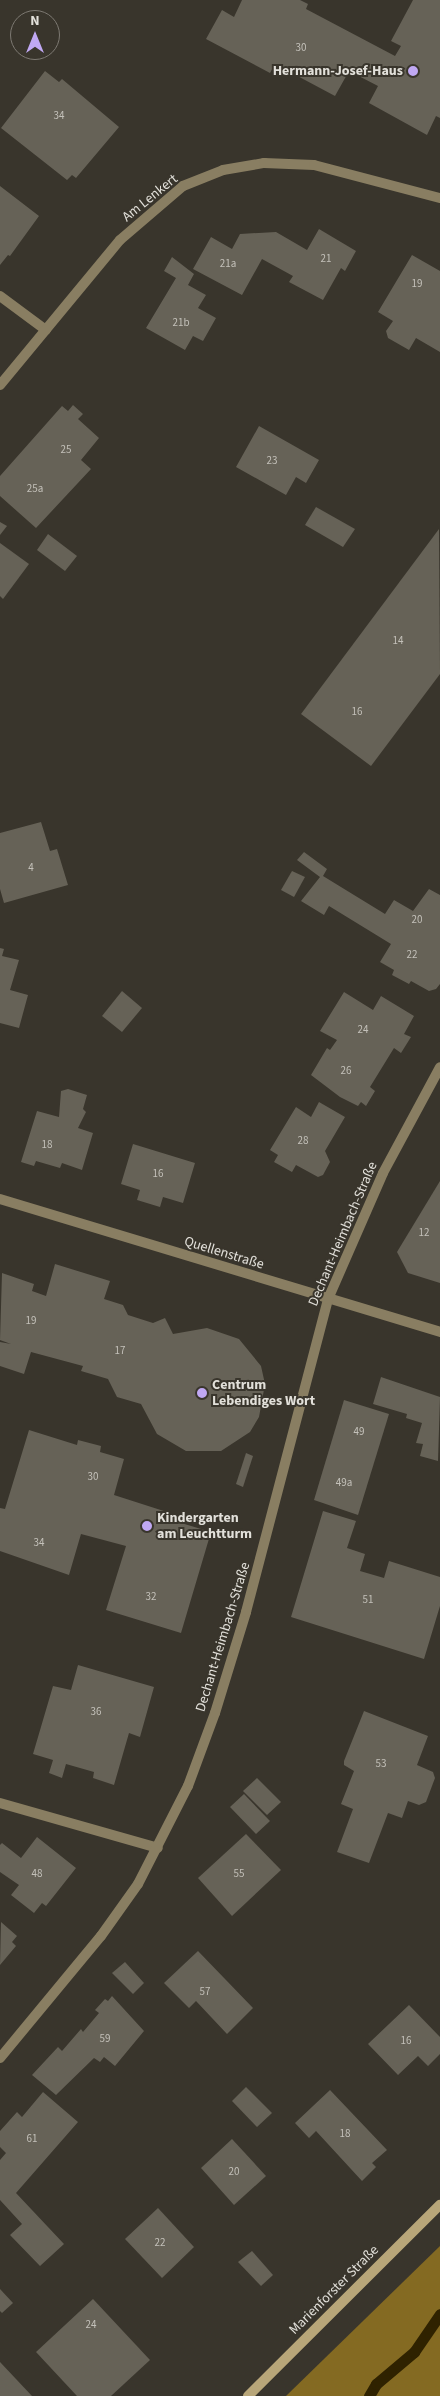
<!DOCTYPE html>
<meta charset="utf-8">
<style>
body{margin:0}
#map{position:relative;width:440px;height:2396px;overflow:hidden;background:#39352c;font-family:"Source Sans 3",sans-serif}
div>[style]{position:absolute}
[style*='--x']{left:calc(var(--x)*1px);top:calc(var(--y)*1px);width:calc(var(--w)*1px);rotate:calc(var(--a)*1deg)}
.forest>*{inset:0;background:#846a22}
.stream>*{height:11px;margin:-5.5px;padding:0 5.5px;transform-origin:5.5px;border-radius:5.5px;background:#2f2200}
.building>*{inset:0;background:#666257}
.lane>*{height:10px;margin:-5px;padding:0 5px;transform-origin:5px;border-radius:5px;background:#897e62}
.street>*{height:10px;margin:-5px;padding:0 5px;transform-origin:5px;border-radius:5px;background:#897e62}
.secondary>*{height:10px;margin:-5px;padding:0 5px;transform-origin:5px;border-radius:5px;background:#b8a679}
.dots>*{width:14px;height:14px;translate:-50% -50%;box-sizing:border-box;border:2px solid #39352c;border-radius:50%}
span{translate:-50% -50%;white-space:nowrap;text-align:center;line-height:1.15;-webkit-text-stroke:4px #39352c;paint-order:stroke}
.number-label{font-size:11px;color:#c3c0b9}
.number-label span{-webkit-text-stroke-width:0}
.poi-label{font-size:14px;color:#e2e0da;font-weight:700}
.right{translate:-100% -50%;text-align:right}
.left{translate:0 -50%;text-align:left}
.street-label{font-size:14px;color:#e2e0da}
.north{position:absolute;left:10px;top:10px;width:50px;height:50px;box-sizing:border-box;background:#39352c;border:1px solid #7d7972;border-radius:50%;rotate:0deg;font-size:14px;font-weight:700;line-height:20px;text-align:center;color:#e2e0da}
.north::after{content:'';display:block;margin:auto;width:18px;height:22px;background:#c0a8f3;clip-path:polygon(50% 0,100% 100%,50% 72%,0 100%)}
</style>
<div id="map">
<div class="forest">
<div style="clip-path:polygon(440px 2246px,440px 2396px,286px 2396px)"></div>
</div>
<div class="stream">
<div style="--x:369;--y:2396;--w:14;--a:-60"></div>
<div style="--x:376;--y:2384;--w:50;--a:-40.1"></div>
<div style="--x:414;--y:2352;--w:46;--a:-55.6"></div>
</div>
<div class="building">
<div style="clip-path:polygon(242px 0,300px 0,308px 4px,306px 9px,395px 56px,401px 46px,391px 41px,413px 0,440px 0,440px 118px,436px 116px,427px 135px,369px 103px,378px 86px,349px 71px,335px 96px,275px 64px,270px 73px,206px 39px,222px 10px,234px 17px)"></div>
<div style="clip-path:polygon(45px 71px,59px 82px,62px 79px,119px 127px,76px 178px,72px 175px,67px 180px,1px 128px)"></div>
<div style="clip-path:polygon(0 186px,39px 216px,10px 256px,8px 255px,0 265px)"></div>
<div style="clip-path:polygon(319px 229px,356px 251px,345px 271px,341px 268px,323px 300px,289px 282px,293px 276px,262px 259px,242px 295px,193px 269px,211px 237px,232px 249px,240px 234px,276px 232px,307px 250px)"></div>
<div style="clip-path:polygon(412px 255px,440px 271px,440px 352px,416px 338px,409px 350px,388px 338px,386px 331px,393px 321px,378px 312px)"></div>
<div style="clip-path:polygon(172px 257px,194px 274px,188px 285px,206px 295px,198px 308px,216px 318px,203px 341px,193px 336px,185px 350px,146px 328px,176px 278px,164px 271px)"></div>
<div style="clip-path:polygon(73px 405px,83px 414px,78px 419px,99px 438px,81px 460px,91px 469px,36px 528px,0 496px,0 476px,62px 406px,68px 411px)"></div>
<div style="clip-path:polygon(259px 426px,319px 460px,306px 483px,296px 477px,286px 495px,236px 467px)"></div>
<div style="clip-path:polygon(316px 507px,355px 529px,343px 547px,305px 525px)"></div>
<div style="clip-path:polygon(0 522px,7px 526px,0 535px)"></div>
<div style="clip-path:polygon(439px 529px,440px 674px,371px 766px,301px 714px)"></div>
<div style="clip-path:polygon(48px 534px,77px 556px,65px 571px,37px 550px)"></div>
<div style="clip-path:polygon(0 543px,29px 564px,3px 599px,0 596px)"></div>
<div style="clip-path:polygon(41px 822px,50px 851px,57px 849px,68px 885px,4px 903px,0 889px,0 833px)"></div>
<div style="clip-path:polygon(304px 852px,327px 869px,323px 876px,385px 914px,394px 900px,413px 911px,429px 889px,440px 895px,440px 984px,436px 989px,429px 991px,411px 981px,409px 984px,392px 975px,394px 970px,380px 962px,391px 944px,329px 906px,324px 915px,301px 901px,320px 877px,297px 860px)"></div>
<div style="clip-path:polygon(292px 871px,305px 877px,294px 897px,281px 890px)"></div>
<div style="clip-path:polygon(0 948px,4px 949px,2px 956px,19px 960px,10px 990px,28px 995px,19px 1028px,0 1023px)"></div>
<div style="clip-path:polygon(122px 991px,142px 1008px,122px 1032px,102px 1016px)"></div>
<div style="clip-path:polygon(344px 992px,373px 1010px,381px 996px,414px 1016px,404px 1034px,411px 1037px,401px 1053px,394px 1048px,370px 1087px,375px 1091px,366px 1106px,361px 1102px,358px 1106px,340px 1097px,311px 1075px,327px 1048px,330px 1050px,337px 1040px,320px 1031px)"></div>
<div style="clip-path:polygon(68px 1089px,87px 1095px,83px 1109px,86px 1112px,78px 1128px,93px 1133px,82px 1170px,62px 1163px,60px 1168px,36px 1161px,34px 1166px,21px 1162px,37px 1111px,59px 1117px,61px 1091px)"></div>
<div style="clip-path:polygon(319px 1102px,345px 1117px,325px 1151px,330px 1162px,323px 1175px,318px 1177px,296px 1165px,292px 1172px,274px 1162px,278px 1155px,270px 1150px,296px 1107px,311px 1117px)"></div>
<div style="clip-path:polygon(133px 1144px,195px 1163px,183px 1203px,163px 1197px,160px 1207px,137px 1200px,140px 1190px,121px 1184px)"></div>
<div style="clip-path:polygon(440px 1181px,440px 1283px,408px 1273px,397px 1252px)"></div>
<div style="clip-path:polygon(55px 1264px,110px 1281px,104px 1299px,123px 1305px,128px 1315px,153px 1323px,165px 1318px,173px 1334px,207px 1328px,239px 1339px,261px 1366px,265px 1384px,259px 1417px,250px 1432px,221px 1451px,186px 1451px,157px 1434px,141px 1404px,117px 1397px,108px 1379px,81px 1371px,83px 1366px,31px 1352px,24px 1374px,0 1366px,0 1342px,11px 1344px,0 1340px,2px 1273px,34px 1284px,32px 1291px,46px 1296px)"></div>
<div style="clip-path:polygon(381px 1377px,440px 1397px,438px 1461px,420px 1456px,423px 1444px,416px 1443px,422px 1423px,406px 1418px,407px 1414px,373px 1404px)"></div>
<div style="clip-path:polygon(344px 1400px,389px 1414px,358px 1515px,314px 1500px)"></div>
<div style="clip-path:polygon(29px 1430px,77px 1445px,78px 1440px,101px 1446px,100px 1452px,124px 1459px,114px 1495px,170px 1513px,168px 1519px,211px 1532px,181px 1633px,106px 1610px,126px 1546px,81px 1534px,69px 1575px,0 1551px,0 1508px,5px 1509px)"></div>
<div style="clip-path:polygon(246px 1453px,253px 1456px,243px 1487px,236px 1484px)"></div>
<div style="clip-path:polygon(323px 1511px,356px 1521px,347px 1548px,365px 1554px,360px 1571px,384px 1578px,389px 1561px,440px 1577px,440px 1606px,424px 1659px,291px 1617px)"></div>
<div style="clip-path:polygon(78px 1665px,154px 1687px,140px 1737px,129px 1733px,114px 1785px,93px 1778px,94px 1772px,66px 1764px,62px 1778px,49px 1773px,53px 1760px,33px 1754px,53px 1686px,71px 1690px)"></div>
<div style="clip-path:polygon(364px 1711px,428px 1736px,417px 1765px,433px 1772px,435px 1778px,426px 1802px,419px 1805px,408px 1801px,402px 1818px,388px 1813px,369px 1863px,337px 1852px,353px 1809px,341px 1804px,354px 1771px,344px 1765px,344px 1761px)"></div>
<div style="clip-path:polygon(257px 1778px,281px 1802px,267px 1815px,243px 1791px)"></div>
<div style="clip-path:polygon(244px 1794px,270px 1821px,256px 1834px,230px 1807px)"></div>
<div style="clip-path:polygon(246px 1834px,281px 1870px,232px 1916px,198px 1878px)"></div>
<div style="clip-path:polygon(37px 1837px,76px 1868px,46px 1906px,42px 1903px,34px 1913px,11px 1895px,19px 1885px,0 1872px,0 1845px,2px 1843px,21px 1858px)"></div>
<div style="clip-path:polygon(1px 1922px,17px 1936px,12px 1942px,16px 1946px,0 1965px)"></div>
<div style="clip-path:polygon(198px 1951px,253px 2008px,227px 2034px,196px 2001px,189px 2008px,164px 1983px)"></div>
<div style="clip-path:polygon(125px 1962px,144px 1983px,133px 1994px,112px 1973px)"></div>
<div style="clip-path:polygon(112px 1996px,144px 2031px,115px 2066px,104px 2057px,100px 2062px,94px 2058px,56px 2095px,32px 2075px,58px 2047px,62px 2051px,81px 2029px,83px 2032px,99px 2013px,95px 2010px,105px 1999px,108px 2001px)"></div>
<div style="clip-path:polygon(409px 2005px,440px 2037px,440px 2054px,428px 2066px,418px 2056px,398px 2075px,368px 2044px)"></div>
<div style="clip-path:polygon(246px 2087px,272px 2113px,257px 2127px,232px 2101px)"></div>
<div style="clip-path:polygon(330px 2090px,387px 2150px,372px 2163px,376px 2167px,362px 2181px,316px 2131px,309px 2138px,295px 2123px)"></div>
<div style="clip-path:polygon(43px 2092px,78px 2122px,16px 2193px,64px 2244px,40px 2266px,10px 2235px,22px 2224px,0 2200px,0 2160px,6px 2153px,0 2147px,0 2131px,17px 2112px,22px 2117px)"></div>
<div style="clip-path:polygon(232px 2139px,266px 2176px,234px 2205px,201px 2168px)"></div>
<div style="clip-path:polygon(158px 2208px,194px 2247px,162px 2278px,125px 2239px)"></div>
<div style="clip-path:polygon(252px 2251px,273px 2275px,261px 2286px,238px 2262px)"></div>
<div style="clip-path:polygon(0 2289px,13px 2303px,2px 2313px,0 2311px)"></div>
<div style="clip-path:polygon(93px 2299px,150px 2360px,111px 2396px,77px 2396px,36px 2352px)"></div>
<div style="clip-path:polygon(0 2362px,32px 2396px,0 2396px)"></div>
</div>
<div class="lane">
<div style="--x:0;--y:296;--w:57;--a:36.5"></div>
<div style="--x:0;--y:1803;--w:164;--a:15.9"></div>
</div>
<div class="street">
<div style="--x:0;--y:385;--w:188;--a:-50.4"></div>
<div style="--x:120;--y:240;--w:83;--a:-40.6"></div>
<div style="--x:183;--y:186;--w:43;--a:-21.8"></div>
<div style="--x:223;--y:170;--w:42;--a:-9.7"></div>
<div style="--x:264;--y:163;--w:50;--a:2.3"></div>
<div style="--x:314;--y:165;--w:130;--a:14.7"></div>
<div style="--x:0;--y:1199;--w:460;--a:16.8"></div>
<div style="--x:0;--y:2058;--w:158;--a:-50.4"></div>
<div style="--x:101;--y:1936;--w:64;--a:-54.6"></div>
<div style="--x:138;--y:1884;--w:110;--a:-63"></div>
<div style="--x:188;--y:1786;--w:78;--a:-69.7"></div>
<div style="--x:215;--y:1713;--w:106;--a:-72.9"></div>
<div style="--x:246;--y:1612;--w:324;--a:-75.3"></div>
<div style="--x:328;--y:1299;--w:137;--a:-66.4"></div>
<div style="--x:383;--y:1173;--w:120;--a:-61.7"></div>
</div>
<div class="secondary">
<div style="--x:248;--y:2396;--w:271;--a:-44.9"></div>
</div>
<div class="dots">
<div style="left:413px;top:71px;background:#c0a8f3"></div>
<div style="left:202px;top:1393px;background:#c0a8f3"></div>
<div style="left:147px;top:1526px;background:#c0a8f3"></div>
</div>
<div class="number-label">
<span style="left:301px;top:48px">30</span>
<span style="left:59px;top:116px">34</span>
<span style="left:326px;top:259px">21</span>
<span style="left:228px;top:264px">21a</span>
<span style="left:417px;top:284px">19</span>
<span style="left:181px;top:323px">21b</span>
<span style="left:66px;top:450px">25</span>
<span style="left:272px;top:461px">23</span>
<span style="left:35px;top:489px">25a</span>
<span style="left:398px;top:641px">14</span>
<span style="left:357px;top:712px">16</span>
<span style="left:31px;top:868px">4</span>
<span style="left:417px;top:920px">20</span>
<span style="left:412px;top:955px">22</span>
<span style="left:363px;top:1030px">24</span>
<span style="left:346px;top:1071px">26</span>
<span style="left:303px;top:1141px">28</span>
<span style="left:47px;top:1145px">18</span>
<span style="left:158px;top:1174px">16</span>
<span style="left:424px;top:1233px">12</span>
<span style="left:31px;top:1321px">19</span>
<span style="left:120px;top:1351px">17</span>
<span style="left:359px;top:1432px">49</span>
<span style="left:93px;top:1477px">30</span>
<span style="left:344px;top:1483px">49a</span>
<span style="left:39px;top:1543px">34</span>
<span style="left:151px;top:1597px">32</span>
<span style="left:368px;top:1600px">51</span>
<span style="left:96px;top:1712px">36</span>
<span style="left:381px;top:1764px">53</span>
<span style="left:37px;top:1874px">48</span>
<span style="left:239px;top:1874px">55</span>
<span style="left:205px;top:1992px">57</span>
<span style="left:105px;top:2039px">59</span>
<span style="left:406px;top:2041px">16</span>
<span style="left:345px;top:2134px">18</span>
<span style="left:32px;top:2139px">61</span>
<span style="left:234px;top:2172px">20</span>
<span style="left:160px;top:2243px">22</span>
<span style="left:91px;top:2325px">24</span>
</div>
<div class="poi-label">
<span class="right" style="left:403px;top:71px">Hermann-Josef-Haus</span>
<span class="left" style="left:212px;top:1393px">Centrum<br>Lebendiges Wort</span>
<span class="left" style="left:157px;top:1526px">Kindergarten<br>am Leuchtturm</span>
</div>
<div class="street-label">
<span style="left:150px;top:198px;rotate:-39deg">Am Lenkert</span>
<span style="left:343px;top:1234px;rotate:-67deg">Dechant-Heimbach-Straße</span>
<span style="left:224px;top:1253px;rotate:17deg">Quellenstraße</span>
<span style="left:223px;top:1637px;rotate:-73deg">Dechant-Heimbach-Straße</span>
<span style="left:334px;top:2290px;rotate:-45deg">Marienforster Straße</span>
</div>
<div class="north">N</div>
</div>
